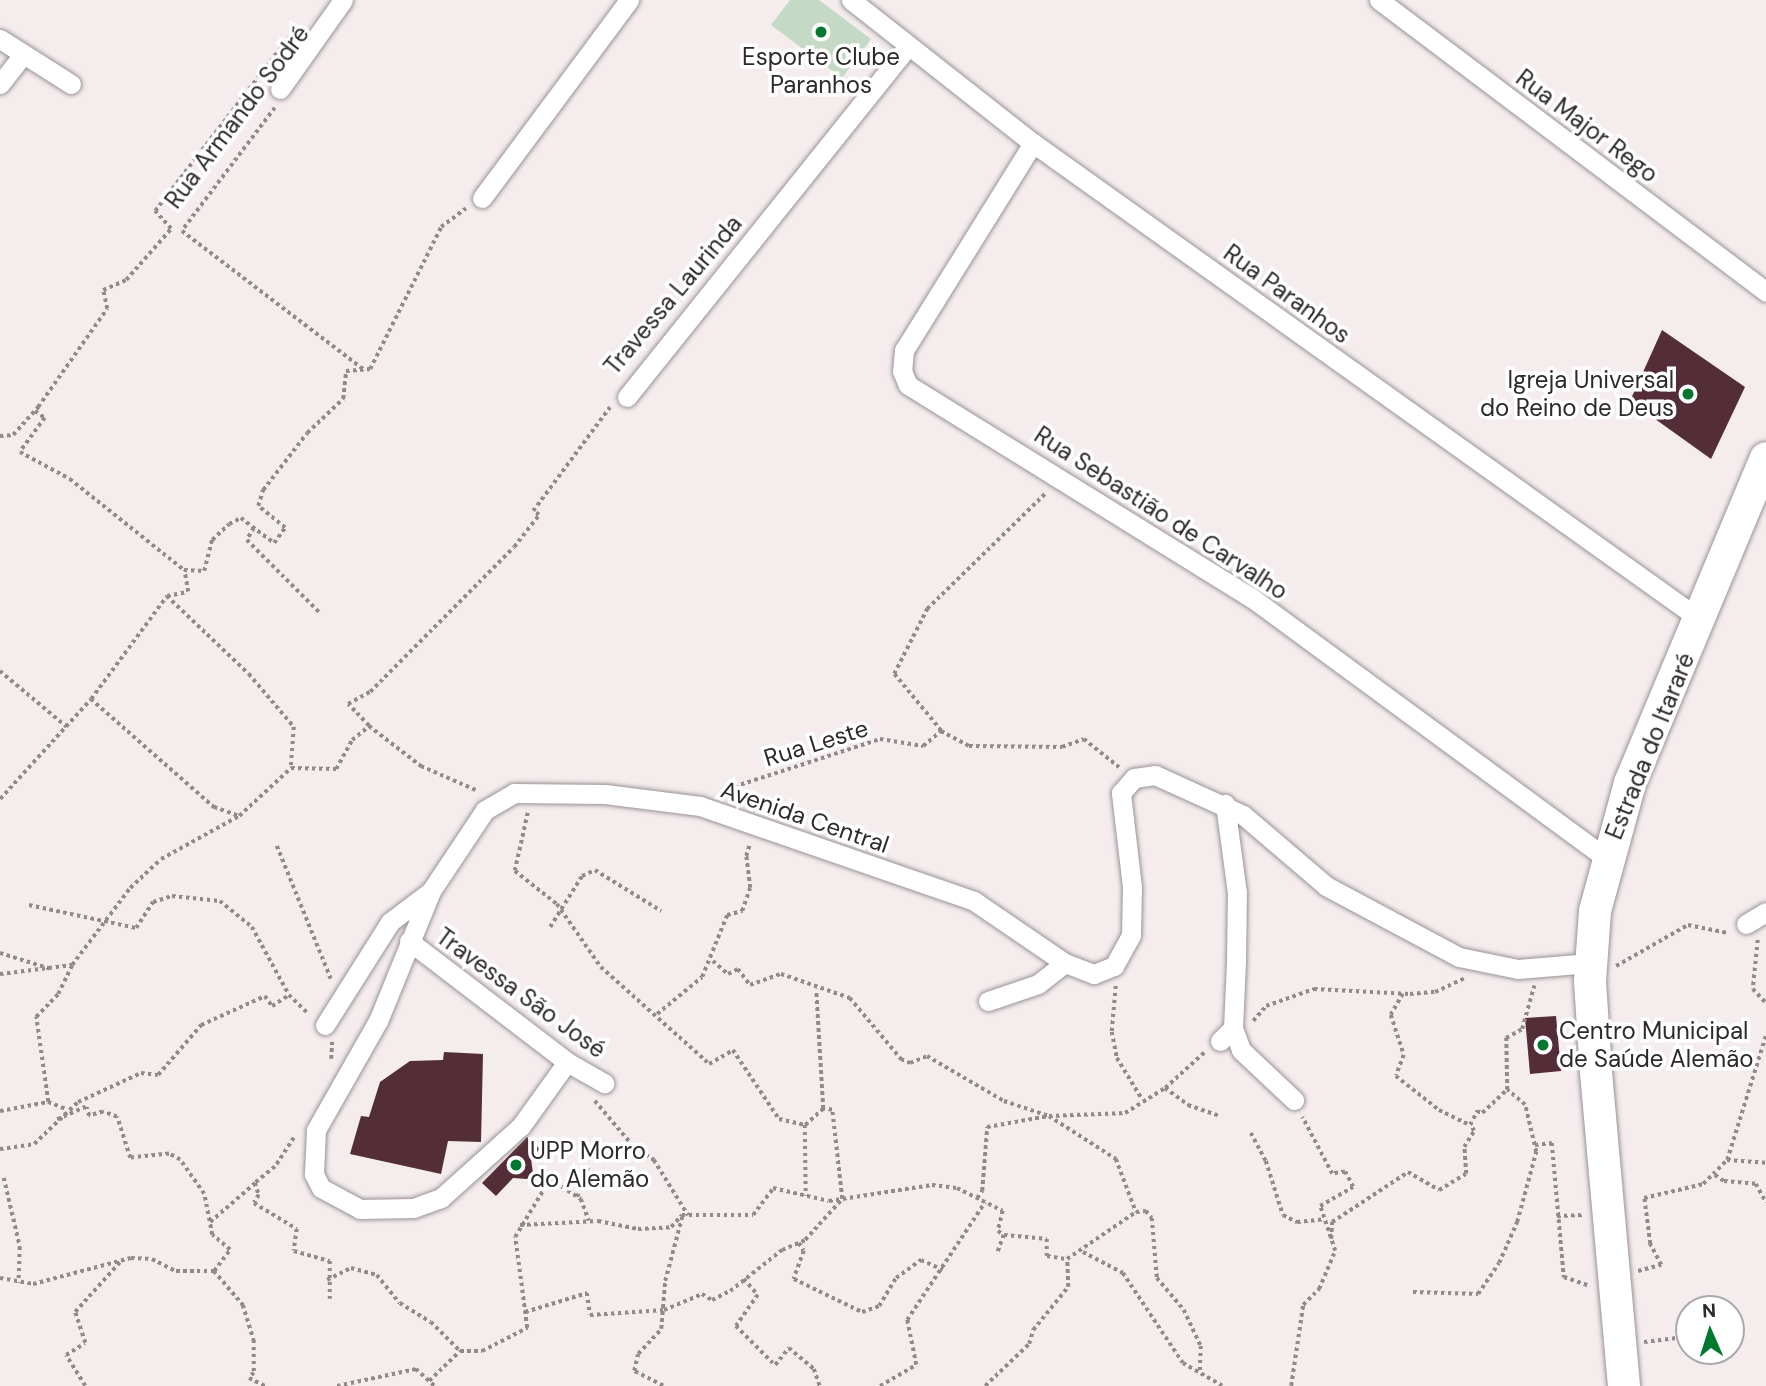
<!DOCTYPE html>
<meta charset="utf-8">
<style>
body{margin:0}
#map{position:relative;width:1766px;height:1386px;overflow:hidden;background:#f4eced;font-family:"DM Sans",sans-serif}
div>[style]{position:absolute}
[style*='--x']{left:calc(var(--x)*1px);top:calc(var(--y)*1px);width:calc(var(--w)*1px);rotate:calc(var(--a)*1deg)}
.green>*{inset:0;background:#c4dac6}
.building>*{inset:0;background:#532d37}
.path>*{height:3.5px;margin-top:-1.75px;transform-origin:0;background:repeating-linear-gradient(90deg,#908a8b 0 3.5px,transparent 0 7px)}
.roads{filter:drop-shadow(0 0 2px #9a9394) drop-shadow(0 0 2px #9a9394)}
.minor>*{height:19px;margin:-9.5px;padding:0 9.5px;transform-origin:9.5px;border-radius:9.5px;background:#fff}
.primary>*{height:32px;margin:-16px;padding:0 16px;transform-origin:16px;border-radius:16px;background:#fff}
.dots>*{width:19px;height:19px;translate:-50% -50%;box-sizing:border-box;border:4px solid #fff;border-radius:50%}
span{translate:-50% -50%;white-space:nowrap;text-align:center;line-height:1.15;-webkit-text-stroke:7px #fff;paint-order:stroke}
.poi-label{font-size:24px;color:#2c292a}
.right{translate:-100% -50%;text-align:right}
.left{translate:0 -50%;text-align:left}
.street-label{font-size:24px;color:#2c292a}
.north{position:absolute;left:1675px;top:1295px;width:70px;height:70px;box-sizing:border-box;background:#fff;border:2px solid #aba9aa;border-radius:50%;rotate:357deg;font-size:19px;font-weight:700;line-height:28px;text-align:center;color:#2c292a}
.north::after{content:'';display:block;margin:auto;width:24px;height:32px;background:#00782e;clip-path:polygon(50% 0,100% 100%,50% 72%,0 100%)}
</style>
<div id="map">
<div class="green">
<div style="clip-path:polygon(790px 0,819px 0,871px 39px,842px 78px,771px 25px)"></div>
</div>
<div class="building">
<div style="clip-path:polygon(1662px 330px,1745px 387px,1711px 459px,1630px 401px)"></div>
<div style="clip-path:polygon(1556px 1016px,1561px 1071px,1530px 1074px,1525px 1018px)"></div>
<div style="clip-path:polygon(444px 1052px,483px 1054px,481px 1142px,448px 1141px,441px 1174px,350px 1154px,361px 1116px,369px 1117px,380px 1082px,410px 1061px,443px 1060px)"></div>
<div style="clip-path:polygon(527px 1137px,540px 1149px,531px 1158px,533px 1174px,527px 1179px,513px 1178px,496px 1196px,482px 1183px)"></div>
</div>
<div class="path">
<div style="--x:275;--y:108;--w:154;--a:127.1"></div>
<div style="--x:182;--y:231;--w:228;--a:37.3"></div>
<div style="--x:35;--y:411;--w:12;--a:35"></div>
<div style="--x:45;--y:418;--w:42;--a:126.3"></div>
<div style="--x:20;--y:452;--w:57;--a:28.4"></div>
<div style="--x:70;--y:479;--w:146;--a:38.6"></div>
<div style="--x:0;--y:436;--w:13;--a:-4"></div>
<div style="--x:13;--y:435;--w:38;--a:-48"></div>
<div style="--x:38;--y:407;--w:120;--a:-54.9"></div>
<div style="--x:107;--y:309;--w:19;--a:-102"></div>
<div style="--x:103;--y:290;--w:25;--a:-23"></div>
<div style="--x:126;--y:280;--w:68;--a:-48.6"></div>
<div style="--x:171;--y:229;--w:24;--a:-132"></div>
<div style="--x:155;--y:211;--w:225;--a:-52.4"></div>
<div style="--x:254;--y:528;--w:14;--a:120"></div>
<div style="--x:247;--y:540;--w:105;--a:45"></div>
<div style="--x:167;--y:596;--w:113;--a:43.6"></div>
<div style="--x:249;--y:674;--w:70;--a:49.7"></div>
<div style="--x:294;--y:727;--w:41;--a:94.2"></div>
<div style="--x:0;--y:671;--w:87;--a:39.9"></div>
<div style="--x:91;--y:699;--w:164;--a:41.3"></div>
<div style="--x:214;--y:807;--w:27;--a:20"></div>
<div style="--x:369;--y:726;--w:66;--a:37.6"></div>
<div style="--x:421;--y:766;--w:62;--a:23.7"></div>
<div style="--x:941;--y:731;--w:74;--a:-129.5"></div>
<div style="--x:894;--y:674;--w:73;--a:-63.1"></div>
<div style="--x:927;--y:609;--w:166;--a:-44.3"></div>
<div style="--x:721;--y:791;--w:167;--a:-18.1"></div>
<div style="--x:880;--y:739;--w:44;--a:9.2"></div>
<div style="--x:923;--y:746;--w:23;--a:-40"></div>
<div style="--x:941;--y:731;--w:32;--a:28"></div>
<div style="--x:969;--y:746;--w:93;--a:0.6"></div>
<div style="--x:1062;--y:747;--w:23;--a:-20"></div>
<div style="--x:1084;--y:739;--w:45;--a:38.7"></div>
<div style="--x:0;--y:799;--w:135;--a:-47.7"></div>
<div style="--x:91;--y:699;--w:128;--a:-53.6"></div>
<div style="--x:167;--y:596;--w:21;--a:-11"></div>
<div style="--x:188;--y:592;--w:22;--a:-100"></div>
<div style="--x:184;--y:570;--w:20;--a:3"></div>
<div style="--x:204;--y:571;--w:32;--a:-76"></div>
<div style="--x:212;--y:540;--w:23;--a:-43"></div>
<div style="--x:229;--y:524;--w:13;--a:-27"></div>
<div style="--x:241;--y:518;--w:41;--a:37.1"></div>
<div style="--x:274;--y:543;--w:19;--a:-54"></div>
<div style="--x:285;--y:528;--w:35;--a:-141"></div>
<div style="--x:258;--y:506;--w:17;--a:-73"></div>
<div style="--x:263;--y:490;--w:72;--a:-52.3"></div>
<div style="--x:307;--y:433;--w:50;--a:-43.4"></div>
<div style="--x:343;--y:399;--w:28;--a:-84"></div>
<div style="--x:346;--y:371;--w:24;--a:-5"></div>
<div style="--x:370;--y:369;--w:159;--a:-63.4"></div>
<div style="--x:441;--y:227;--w:31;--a:-37"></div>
<div style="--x:528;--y:813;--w:59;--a:102.6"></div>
<div style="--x:515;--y:871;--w:53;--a:38.2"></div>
<div style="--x:557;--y:904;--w:77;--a:55.1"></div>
<div style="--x:601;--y:967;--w:140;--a:41.8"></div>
<div style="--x:705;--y:1060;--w:6;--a:45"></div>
<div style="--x:709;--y:1064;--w:28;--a:-30"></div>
<div style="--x:733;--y:1050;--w:83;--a:56.3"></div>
<div style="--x:779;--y:1119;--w:27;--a:13"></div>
<div style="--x:805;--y:1125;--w:71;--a:89.2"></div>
<div style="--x:277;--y:846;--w:144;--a:67.9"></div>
<div style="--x:29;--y:905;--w:109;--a:12.1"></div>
<div style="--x:136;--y:928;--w:31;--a:-57"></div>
<div style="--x:153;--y:902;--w:20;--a:-18"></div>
<div style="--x:172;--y:896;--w:48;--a:5.9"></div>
<div style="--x:220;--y:901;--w:41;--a:39.1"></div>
<div style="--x:252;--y:927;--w:77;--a:61.4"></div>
<div style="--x:289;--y:995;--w:28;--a:44"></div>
<div style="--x:550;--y:927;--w:60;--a:-57.9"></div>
<div style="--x:582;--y:876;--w:14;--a:-25"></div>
<div style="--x:595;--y:870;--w:78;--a:31.8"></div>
<div style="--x:1758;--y:940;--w:49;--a:95.8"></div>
<div style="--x:1753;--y:989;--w:19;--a:47"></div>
<div style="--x:0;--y:953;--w:53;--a:17.4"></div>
<div style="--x:713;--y:961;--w:20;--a:41"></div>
<div style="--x:728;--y:974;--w:11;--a:-27"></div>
<div style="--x:738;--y:969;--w:20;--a:53"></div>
<div style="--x:750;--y:985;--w:33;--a:-20"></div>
<div style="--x:781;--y:974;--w:73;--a:19.2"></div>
<div style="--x:850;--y:998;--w:80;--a:50.1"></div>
<div style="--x:901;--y:1059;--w:10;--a:24"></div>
<div style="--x:910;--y:1063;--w:18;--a:-22"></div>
<div style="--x:927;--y:1056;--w:89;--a:30.3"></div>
<div style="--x:1004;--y:1101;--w:47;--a:18.4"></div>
<div style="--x:1049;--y:1116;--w:76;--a:-2.3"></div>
<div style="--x:1125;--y:1113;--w:47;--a:-32"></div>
<div style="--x:1165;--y:1088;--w:55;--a:-42.1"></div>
<div style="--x:1616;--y:966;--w:83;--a:-29.7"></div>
<div style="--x:1688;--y:925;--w:41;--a:11.3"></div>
<div style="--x:0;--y:974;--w:73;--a:-7.1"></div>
<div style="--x:1116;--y:986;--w:46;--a:95"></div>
<div style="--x:1112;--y:1032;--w:26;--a:79"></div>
<div style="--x:1117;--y:1058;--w:48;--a:58.6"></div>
<div style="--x:1403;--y:994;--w:24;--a:120"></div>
<div style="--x:1391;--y:1015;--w:42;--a:72"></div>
<div style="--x:1404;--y:1055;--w:22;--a:111"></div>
<div style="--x:1396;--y:1076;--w:55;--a:38.3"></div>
<div style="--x:1439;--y:1110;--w:34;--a:26"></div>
<div style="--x:657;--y:1014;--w:58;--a:-39.4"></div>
<div style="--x:702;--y:977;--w:67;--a:-68"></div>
<div style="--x:727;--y:915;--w:16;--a:-15"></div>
<div style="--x:742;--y:911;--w:24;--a:-71"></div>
<div style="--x:750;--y:888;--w:32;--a:-97"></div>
<div style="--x:746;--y:856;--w:14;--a:-73"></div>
<div style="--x:1253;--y:1021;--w:20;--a:-49"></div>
<div style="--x:1266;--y:1006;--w:51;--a:-19.5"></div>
<div style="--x:1314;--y:989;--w:96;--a:3"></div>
<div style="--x:1410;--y:994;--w:25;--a:-5"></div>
<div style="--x:1435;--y:992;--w:33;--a:-25"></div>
<div style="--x:331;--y:1059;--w:17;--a:-87"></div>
<div style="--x:1165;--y:1088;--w:29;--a:36"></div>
<div style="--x:1188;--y:1105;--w:34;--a:19"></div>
<div style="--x:595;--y:1101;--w:60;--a:49.7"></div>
<div style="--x:634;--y:1147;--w:24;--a:33"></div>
<div style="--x:654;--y:1160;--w:65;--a:58.3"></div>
<div style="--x:48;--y:1102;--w:86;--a:-98"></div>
<div style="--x:36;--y:1017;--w:32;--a:-46"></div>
<div style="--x:58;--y:994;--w:32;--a:-64"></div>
<div style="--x:72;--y:965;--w:96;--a:-53"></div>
<div style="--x:130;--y:888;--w:42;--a:-43.1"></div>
<div style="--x:161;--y:859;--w:89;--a:-28.9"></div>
<div style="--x:239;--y:816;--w:71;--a:-42.7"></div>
<div style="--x:291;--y:768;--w:45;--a:1.3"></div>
<div style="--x:336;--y:769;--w:33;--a:-61"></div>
<div style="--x:352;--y:740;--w:22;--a:-39"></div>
<div style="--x:369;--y:726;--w:30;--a:-134"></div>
<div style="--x:348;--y:704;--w:25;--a:-29"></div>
<div style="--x:370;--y:692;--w:204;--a:-45.2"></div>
<div style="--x:514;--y:547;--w:41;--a:-52"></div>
<div style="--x:539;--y:515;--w:7;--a:-146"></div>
<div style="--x:533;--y:511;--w:129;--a:-53.5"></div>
<div style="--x:0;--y:1111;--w:49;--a:-10.6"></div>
<div style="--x:48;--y:1102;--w:19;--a:21"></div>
<div style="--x:805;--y:1125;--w:24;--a:-42"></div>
<div style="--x:823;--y:1109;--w:119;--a:-93.4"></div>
<div style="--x:1251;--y:1133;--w:32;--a:62"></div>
<div style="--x:1266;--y:1161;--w:57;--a:72.5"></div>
<div style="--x:1283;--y:1215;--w:16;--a:27"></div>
<div style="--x:1297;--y:1222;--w:27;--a:-6"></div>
<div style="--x:294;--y:1138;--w:35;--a:123"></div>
<div style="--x:275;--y:1167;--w:26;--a:141"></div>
<div style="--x:255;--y:1183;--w:13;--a:72"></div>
<div style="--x:259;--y:1195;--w:9;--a:122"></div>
<div style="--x:254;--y:1203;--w:50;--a:31.2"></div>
<div style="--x:297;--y:1229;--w:22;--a:98"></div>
<div style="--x:294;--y:1251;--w:37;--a:16"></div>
<div style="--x:330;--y:1261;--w:38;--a:90"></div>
<div style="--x:1535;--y:1145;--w:17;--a:-7"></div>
<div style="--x:1552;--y:1143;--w:135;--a:84.9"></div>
<div style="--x:1564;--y:1277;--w:28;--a:19"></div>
<div style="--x:0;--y:1149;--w:34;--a:-8"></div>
<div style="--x:34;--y:1144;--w:61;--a:-43.7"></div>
<div style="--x:78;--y:1102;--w:69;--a:-24.7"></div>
<div style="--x:141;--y:1073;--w:17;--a:7"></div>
<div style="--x:158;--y:1075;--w:66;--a:-49.3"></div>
<div style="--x:201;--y:1025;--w:70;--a:-24.4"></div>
<div style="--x:265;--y:996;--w:12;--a:55"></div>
<div style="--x:272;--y:1006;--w:20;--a:-33"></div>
<div style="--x:1727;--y:1160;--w:39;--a:4"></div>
<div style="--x:1715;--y:1175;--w:11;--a:34"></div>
<div style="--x:1724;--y:1181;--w:32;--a:5"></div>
<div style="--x:1756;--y:1184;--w:21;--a:61"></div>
<div style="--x:4;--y:1178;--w:71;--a:76.9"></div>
<div style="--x:20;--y:1247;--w:36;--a:92"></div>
<div style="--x:577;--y:1197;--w:35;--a:-70"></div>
<div style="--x:977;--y:1198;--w:9;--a:-54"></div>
<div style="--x:982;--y:1191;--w:64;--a:-85.5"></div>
<div style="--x:987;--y:1127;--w:63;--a:-10.1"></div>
<div style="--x:1049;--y:1116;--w:80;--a:32.7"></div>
<div style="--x:1116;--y:1159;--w:57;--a:69.3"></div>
<div style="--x:1136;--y:1212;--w:10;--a:-6"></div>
<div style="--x:1146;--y:1211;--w:9;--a:49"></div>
<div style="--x:1152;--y:1218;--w:60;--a:85.2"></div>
<div style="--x:1157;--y:1278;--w:42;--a:49.8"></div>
<div style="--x:1184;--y:1310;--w:40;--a:65"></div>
<div style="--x:1201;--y:1346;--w:28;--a:92"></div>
<div style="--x:1557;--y:1216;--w:27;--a:-2"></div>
<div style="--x:210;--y:1222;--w:60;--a:-40.9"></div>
<div style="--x:520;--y:1225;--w:78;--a:-2.9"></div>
<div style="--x:598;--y:1221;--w:41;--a:11.3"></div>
<div style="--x:638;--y:1229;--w:33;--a:-3"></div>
<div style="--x:671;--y:1227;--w:16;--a:-47"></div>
<div style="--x:682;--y:1215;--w:71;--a:0"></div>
<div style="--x:753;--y:1215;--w:34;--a:-53"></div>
<div style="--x:773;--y:1188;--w:57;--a:13.1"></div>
<div style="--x:829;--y:1201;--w:104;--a:-8.8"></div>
<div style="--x:932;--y:1185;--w:25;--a:7"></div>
<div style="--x:957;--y:1188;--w:51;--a:26.6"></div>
<div style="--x:1003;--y:1211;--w:21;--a:104"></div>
<div style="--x:998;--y:1231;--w:7;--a:34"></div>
<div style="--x:1004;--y:1235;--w:20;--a:110"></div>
<div style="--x:1004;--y:1235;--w:43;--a:5.3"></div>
<div style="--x:1047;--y:1239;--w:17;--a:90"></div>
<div style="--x:1047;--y:1256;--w:20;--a:9"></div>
<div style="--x:1331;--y:1239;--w:17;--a:-87"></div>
<div style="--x:1332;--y:1222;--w:91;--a:-33.3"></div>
<div style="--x:1408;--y:1172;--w:36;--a:30"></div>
<div style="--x:1439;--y:1190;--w:31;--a:-31"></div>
<div style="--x:1466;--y:1174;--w:27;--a:-94"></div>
<div style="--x:1464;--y:1147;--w:19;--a:-58"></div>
<div style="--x:1474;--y:1131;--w:7;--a:-124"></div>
<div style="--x:1470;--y:1125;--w:16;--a:-63"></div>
<div style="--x:1477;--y:1111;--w:5;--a:22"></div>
<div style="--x:1482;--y:1113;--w:34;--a:-43"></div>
<div style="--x:1507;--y:1090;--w:52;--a:-91.1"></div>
<div style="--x:1506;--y:1038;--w:18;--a:-29"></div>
<div style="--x:1522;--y:1029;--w:45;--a:-74.4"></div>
<div style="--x:799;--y:1243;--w:9;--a:58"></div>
<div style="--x:804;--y:1251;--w:30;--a:110"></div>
<div style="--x:794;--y:1279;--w:76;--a:25.9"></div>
<div style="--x:862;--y:1312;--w:18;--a:-19"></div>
<div style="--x:879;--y:1306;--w:33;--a:-59"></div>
<div style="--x:896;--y:1278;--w:31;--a:-36"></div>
<div style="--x:921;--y:1260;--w:24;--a:24"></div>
<div style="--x:1083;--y:1252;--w:45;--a:27.7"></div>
<div style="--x:1123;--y:1273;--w:108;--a:56.3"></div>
<div style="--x:1183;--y:1363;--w:46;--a:29.9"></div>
<div style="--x:214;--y:1271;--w:45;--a:49.5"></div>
<div style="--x:243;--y:1305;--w:37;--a:73"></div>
<div style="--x:254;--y:1340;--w:33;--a:90"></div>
<div style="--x:254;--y:1373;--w:7;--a:135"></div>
<div style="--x:249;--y:1378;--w:18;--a:27"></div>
<div style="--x:1638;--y:1271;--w:24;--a:-15"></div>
<div style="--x:1661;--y:1265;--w:24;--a:-118"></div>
<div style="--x:1650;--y:1244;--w:46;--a:-97.4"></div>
<div style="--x:1644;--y:1198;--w:61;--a:-13.3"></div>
<div style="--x:1703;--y:1184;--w:34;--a:-45"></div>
<div style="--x:1727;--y:1160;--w:131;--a:-72.7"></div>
<div style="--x:0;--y:1278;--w:34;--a:10"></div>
<div style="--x:33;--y:1284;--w:101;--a:-14.9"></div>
<div style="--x:131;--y:1258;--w:21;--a:3"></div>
<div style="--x:152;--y:1259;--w:27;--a:27"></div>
<div style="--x:176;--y:1271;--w:38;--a:0"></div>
<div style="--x:214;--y:1271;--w:26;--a:-53"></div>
<div style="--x:230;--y:1250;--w:23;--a:-140"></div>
<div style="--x:212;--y:1235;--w:42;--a:-101"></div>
<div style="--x:204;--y:1194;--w:42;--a:-125.2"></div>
<div style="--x:180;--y:1160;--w:13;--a:-151"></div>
<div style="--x:169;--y:1154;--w:39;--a:174"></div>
<div style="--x:130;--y:1158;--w:43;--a:-107.6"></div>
<div style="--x:117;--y:1117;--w:15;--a:-160"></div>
<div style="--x:103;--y:1112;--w:15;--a:164"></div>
<div style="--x:89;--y:1116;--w:9;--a:-108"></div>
<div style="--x:86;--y:1107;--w:34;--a:156"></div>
<div style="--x:744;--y:1279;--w:21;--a:49"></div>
<div style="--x:758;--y:1295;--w:38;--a:125"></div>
<div style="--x:736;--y:1326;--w:55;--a:45"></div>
<div style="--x:775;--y:1365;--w:22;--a:-51"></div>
<div style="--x:789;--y:1348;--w:33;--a:40"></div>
<div style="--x:814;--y:1369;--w:18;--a:71"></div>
<div style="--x:327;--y:1280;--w:27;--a:-27"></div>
<div style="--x:351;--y:1268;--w:27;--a:15"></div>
<div style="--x:377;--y:1275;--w:36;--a:51"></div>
<div style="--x:400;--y:1303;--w:36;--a:32"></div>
<div style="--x:431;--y:1322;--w:41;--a:45"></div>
<div style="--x:1413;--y:1292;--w:65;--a:1.8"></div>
<div style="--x:1478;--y:1294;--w:37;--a:-56"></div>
<div style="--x:1499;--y:1263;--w:45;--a:-66.3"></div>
<div style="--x:1517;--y:1222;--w:73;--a:-74.8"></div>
<div style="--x:1536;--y:1152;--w:48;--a:-103.2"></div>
<div style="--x:1525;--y:1105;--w:23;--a:-140"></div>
<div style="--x:525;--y:1312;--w:65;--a:-17"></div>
<div style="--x:587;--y:1293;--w:22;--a:82"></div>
<div style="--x:590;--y:1315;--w:74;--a:-3.9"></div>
<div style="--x:664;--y:1310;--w:41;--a:-22.8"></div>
<div style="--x:702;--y:1294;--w:12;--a:31"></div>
<div style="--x:712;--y:1300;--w:20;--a:-27"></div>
<div style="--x:730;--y:1291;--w:66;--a:-38.3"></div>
<div style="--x:782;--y:1250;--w:25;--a:-23"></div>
<div style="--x:805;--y:1240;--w:55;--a:-47.9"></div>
<div style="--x:842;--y:1199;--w:90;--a:-96.4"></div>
<div style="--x:832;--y:1110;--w:9;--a:-174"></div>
<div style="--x:1679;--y:1319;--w:34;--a:78"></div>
<div style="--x:1644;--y:1342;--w:39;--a:-7"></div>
<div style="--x:429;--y:1381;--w:43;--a:-44.1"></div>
<div style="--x:460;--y:1351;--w:22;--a:0"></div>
<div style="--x:482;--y:1351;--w:51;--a:-27.1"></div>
<div style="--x:527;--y:1328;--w:92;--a:-97.5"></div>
<div style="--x:515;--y:1237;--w:68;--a:-58.9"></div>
<div style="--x:550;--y:1179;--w:37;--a:33"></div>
<div style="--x:581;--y:1199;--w:23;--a:70"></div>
<div style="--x:85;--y:1386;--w:36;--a:-122"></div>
<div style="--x:66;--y:1355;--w:22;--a:-32"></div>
<div style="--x:85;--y:1343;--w:33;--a:-108"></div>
<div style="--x:75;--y:1312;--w:67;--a:-48"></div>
<div style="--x:337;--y:1386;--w:81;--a:-12.1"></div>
<div style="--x:416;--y:1369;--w:25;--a:42"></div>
<div style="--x:663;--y:1386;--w:33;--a:-153"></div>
<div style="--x:634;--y:1371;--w:17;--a:-77"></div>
<div style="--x:638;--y:1354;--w:34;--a:-47"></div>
<div style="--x:661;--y:1329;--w:48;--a:-85.2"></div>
<div style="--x:665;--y:1281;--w:66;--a:-75.1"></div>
<div style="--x:880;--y:1386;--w:42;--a:-30.3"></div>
<div style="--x:916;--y:1365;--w:46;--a:-101.3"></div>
<div style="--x:907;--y:1320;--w:141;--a:-56.5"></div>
<div style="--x:985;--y:1386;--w:61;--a:-43.7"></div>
<div style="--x:1029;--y:1344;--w:15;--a:-74"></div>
<div style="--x:1033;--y:1330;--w:55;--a:-50.9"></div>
<div style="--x:1068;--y:1287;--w:28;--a:-92"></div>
<div style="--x:1067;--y:1259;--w:83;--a:-34.3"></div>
<div style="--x:1291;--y:1386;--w:82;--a:-81.6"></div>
<div style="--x:1303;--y:1305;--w:23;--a:-45"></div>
<div style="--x:1319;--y:1289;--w:41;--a:-67.2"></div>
<div style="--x:1335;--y:1251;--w:47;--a:-108.4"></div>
<div style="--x:1320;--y:1206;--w:38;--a:-30"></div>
<div style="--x:1353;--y:1187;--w:17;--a:-118"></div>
<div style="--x:1345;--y:1172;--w:13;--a:171"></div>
<div style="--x:1332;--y:1174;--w:64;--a:-117.8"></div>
</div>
<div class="roads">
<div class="minor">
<div style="--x:851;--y:0;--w:231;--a:38.2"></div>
<div style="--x:1033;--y:143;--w:821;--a:35.53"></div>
<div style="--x:1379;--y:0;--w:485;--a:37"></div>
<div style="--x:0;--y:39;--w:84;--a:32.4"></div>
<div style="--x:0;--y:84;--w:37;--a:-52"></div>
<div style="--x:280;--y:89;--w:109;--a:-54.7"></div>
<div style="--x:1033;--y:143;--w:244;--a:121.9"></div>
<div style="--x:904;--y:350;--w:21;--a:95"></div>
<div style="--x:902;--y:371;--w:15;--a:67"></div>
<div style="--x:908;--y:385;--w:405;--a:31.8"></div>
<div style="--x:1252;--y:598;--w:439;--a:36.3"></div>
<div style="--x:482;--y:198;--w:247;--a:-53.4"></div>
<div style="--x:627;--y:397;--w:450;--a:-51.3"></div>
<div style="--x:1746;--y:924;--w:23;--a:-31"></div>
<div style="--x:409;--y:941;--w:199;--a:37.4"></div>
<div style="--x:567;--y:1062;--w:43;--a:29.6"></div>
<div style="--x:988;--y:1001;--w:53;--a:-18.8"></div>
<div style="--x:1038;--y:984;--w:34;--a:-38"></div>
<div style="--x:325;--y:1025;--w:122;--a:-57.7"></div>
<div style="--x:390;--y:922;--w:51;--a:-37.1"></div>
<div style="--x:1233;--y:1028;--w:23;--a:70"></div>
<div style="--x:1241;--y:1050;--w:73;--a:43.3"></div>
<div style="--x:1220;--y:1041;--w:18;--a:-45"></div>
<div style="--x:1233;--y:1028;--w:67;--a:-87.4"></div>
<div style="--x:1236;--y:961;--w:68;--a:-89.2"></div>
<div style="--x:1237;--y:893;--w:90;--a:-97.7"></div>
<div style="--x:567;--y:1062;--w:79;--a:125.7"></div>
<div style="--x:521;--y:1126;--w:108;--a:138"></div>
<div style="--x:441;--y:1198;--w:29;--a:160"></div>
<div style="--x:414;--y:1208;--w:54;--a:178.9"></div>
<div style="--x:360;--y:1209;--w:44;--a:-151.7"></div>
<div style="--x:321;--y:1188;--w:16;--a:-117"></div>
<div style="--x:314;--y:1174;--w:44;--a:-87.4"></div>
<div style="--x:316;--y:1130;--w:125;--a:-60.4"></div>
<div style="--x:378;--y:1021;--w:140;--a:-67.8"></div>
<div style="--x:431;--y:891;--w:97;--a:-56.3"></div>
<div style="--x:485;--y:810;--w:34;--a:-30"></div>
<div style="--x:514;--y:793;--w:91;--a:0.6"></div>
<div style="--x:605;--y:794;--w:96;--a:7.2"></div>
<div style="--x:700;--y:806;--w:290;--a:19.1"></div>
<div style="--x:974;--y:901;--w:110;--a:34.3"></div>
<div style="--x:1065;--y:963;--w:31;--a:21"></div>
<div style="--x:1094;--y:974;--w:22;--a:-22"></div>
<div style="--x:1114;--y:966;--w:35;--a:-61"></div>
<div style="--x:1131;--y:935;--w:48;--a:-88.8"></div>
<div style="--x:1132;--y:887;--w:95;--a:-96.7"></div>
<div style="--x:1121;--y:793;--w:20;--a:-49"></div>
<div style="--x:1134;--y:778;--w:21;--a:-8"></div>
<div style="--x:1155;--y:775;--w:97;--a:24.4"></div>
<div style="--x:1243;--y:815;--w:109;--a:40.5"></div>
<div style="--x:1326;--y:886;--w:151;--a:28.1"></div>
<div style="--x:1459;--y:957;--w:60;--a:11.5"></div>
<div style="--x:1518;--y:969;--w:72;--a:-4.8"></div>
</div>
<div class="primary">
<div style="--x:1624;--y:1386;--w:315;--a:-95.1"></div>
<div style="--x:1596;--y:1072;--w:91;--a:-93.8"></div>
<div style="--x:1590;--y:981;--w:70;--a:-85.9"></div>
<div style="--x:1595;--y:911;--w:133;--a:-74.7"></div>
<div style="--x:1630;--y:783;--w:352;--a:-67.3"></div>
</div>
</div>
<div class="dots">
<div style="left:821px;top:32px;background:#00782e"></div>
<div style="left:1688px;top:394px;background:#00782e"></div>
<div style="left:1543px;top:1045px;background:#00782e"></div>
<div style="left:516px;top:1165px;background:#00782e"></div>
</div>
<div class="poi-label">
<span style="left:821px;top:71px">Esporte Clube<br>Paranhos</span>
<span class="right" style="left:1674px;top:394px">Igreja Universal<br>do Reino de Deus</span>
<span class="left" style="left:1559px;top:1045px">Centro Municipal<br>de Saúde Alemão</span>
<span class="left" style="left:530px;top:1165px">UPP Morro<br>do Alemão</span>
</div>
<div class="street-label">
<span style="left:237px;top:117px;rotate:-53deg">Rua Armando Sodré</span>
<span style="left:1587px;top:126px;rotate:37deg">Rua Major Rego</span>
<span style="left:1287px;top:294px;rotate:36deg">Rua Paranhos</span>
<span style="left:673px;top:295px;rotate:-50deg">Travessa Laurinda</span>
<span style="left:1161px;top:513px;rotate:33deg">Rua Sebastião de Carvalho</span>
<span style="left:816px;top:743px;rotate:-17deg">Rua Leste</span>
<span style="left:1650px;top:746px;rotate:-68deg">Estrada do Itararé</span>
<span style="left:805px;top:817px;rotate:19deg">Avenida Central</span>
<span style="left:521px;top:993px;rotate:36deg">Travessa São José</span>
</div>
<div class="north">N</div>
</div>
